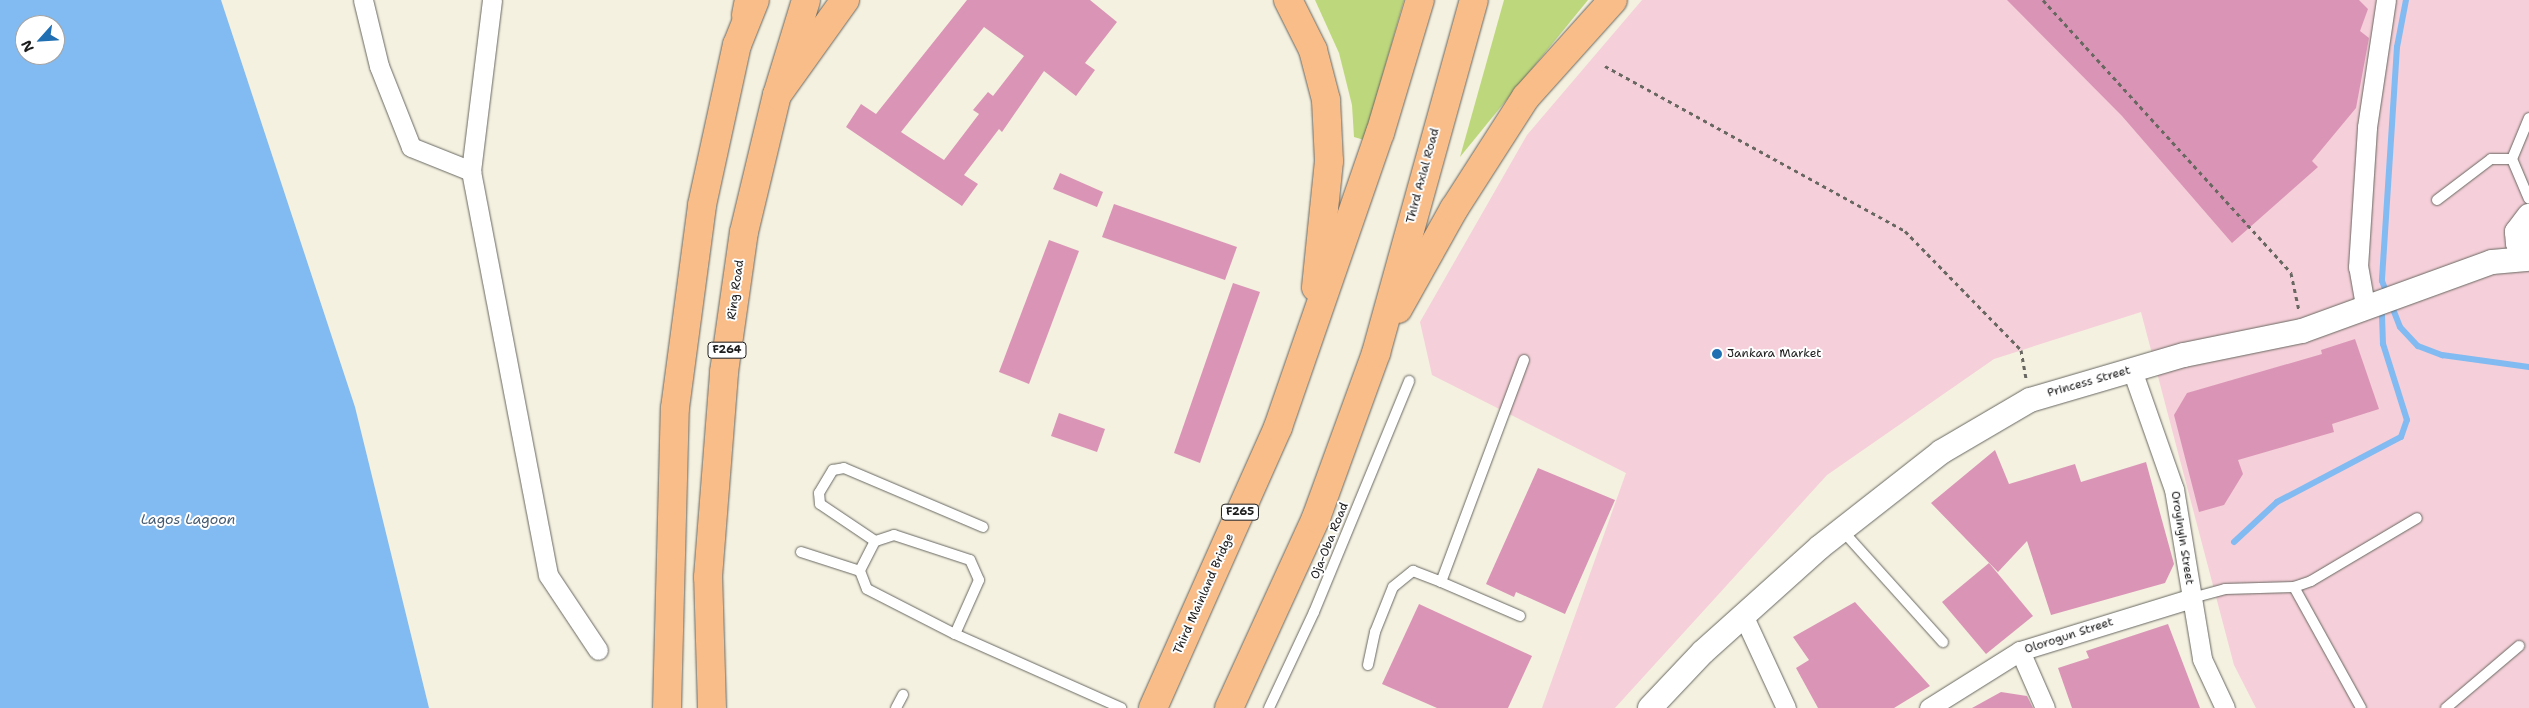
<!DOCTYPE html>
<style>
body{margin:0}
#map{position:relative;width:2529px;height:708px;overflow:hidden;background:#f4f1e0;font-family:"Shantell Sans",sans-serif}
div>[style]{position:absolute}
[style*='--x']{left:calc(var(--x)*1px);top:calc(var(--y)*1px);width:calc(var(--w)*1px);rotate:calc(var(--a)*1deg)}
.built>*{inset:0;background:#f5cfd9}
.green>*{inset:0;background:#bdd77c}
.water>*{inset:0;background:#82baf2}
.stream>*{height:6px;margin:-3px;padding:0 3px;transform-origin:3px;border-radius:3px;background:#82baf2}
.building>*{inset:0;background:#da95b6}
.path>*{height:3px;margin-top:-1.5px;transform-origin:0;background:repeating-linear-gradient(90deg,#686761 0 4px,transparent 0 8px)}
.roads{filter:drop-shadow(0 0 1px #686761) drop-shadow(0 0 1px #686761)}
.service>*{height:10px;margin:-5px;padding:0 5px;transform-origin:5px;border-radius:5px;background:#fff}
.minor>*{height:19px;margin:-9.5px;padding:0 9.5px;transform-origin:9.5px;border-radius:9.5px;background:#fff}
.tertiary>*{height:24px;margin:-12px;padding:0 12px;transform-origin:12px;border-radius:12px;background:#fff}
.primary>*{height:28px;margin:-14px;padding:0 14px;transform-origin:14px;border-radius:14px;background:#f8bd89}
.motorway>*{height:28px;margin:-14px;padding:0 14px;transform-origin:14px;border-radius:14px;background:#f8bd89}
.dots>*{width:14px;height:14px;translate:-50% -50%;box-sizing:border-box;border:2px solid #fff;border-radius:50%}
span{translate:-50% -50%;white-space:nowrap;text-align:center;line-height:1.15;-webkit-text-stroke:4px #fff;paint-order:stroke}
.shield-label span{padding:1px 4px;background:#fff;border:1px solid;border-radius:4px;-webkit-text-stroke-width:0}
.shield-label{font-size:11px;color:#1c1c1c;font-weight:700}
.street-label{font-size:12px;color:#1c1c1c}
.poi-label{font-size:12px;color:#1c1c1c}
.left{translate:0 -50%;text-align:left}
.water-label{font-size:14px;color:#455b72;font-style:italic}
.north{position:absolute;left:15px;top:15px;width:50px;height:50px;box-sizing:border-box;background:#fff;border:1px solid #a4a4a4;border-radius:50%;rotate:244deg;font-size:14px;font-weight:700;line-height:20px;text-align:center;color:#1c1c1c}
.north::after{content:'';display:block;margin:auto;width:18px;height:22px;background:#1f6fb2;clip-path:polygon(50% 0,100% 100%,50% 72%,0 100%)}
</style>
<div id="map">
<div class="built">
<div style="clip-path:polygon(1642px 0,2529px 0,2529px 708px,2256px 708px,2234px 665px,2141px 312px,1994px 359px,1827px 475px,1615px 708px,1542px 708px,1626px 473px,1432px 375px,1420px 322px,1527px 135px)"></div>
</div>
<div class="green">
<div style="clip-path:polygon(1315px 0,1404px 0,1364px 140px,1354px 137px,1352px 105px,1339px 53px)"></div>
<div style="clip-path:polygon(1504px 0,1588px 0,1460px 157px)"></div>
</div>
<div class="water">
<div style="clip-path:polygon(evenodd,0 0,221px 0,355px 407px,429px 708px,0 708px,0 0,25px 25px,55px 25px,55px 55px,25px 55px,25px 25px)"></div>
</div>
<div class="stream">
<div style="--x:2406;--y:0;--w:48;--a:100.8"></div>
<div style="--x:2397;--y:47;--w:234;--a:93.7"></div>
<div style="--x:2382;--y:281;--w:49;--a:68.6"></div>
<div style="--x:2400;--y:327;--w:26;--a:47"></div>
<div style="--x:2418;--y:346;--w:26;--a:21"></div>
<div style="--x:2442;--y:355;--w:88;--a:7.9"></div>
<div style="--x:2234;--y:542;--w:59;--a:-42.9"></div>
<div style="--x:2277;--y:502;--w:140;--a:-27.7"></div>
<div style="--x:2401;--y:437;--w:18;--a:-71"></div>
<div style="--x:2407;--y:420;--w:80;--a:-107.5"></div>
<div style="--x:2383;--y:344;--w:38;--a:-92"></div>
</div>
<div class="building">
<div style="clip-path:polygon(evenodd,967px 0,1090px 0,1117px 22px,1085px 63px,1095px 70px,1076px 96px,1044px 71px,1002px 132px,999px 129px,964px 175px,978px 184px,962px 206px,846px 127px,861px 104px,876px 114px,967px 0,984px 27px,1024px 56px,993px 96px,988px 92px,973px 110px,979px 114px,944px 160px,901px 132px,984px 27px)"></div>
<div style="clip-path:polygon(2007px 0,2359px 0,2368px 9px,2360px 31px,2369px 38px,2356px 108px,2312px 161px,2318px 167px,2232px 243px,2122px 116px)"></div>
<div style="clip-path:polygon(1060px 173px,1103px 192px,1097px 207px,1053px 189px)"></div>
<div style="clip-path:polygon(1114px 204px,1237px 247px,1225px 280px,1102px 237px)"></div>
<div style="clip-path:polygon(1049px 240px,1079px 251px,1029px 384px,999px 372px)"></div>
<div style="clip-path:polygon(1233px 283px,1260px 292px,1200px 463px,1174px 453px)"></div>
<div style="clip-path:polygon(2355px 339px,2379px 409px,2332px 424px,2334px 432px,2238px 460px,2243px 474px,2224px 505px,2199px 512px,2174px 415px,2187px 393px,2322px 354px,2321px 350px)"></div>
<div style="clip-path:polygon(1059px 413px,1105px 429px,1097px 452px,1051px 436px)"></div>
<div style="clip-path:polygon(1995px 450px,2009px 484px,2075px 464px,2081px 482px,2146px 462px,2174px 564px,2165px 583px,2051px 615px,2027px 541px,1998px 572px,1931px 503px)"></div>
<div style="clip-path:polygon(1538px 468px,1615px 500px,1565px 614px,1516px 592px,1514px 597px,1486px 584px)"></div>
<div style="clip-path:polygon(1989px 563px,2033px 616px,1986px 654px,1942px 602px)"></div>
<div style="clip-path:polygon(1855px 602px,1930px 686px,1894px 708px,1818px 708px,1796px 668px,1809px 660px,1793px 637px)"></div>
<div style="clip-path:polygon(1419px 604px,1532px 656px,1508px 708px,1437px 708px,1382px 684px)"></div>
<div style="clip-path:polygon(2168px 624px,2200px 708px,2072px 708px,2058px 668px,2089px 658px,2086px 651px)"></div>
<div style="clip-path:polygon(2001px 692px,2027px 696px,2033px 708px,1972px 708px)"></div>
</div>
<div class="path">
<div style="--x:2043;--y:0;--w:369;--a:47.7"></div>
<div style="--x:2291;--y:273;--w:38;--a:78"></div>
<div style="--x:1605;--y:66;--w:342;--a:28.8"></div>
<div style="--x:1905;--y:231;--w:166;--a:45.7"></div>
<div style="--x:2021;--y:350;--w:29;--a:80"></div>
</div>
<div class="roads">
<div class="service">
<div style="--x:2529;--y:118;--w:44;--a:112.5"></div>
<div style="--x:2512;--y:159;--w:43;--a:67"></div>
<div style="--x:2437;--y:200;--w:68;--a:-37.2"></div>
<div style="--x:2491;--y:159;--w:21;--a:0"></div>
<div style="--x:1842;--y:530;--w:151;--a:48"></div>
<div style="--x:875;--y:541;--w:66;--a:-146.1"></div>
<div style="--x:820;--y:504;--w:11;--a:-95"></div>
<div style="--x:819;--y:493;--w:27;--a:-59"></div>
<div style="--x:833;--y:470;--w:11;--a:-10"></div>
<div style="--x:844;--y:468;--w:151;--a:23"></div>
<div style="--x:801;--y:552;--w:62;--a:17.9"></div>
<div style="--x:2294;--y:587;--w:138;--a:61"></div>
<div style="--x:2192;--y:598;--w:34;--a:-15"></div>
<div style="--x:2225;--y:589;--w:69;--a:-1.7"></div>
<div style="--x:2294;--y:587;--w:18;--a:-19"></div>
<div style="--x:2311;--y:581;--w:123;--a:-30.7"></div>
<div style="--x:1520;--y:616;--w:86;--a:-156.7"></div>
<div style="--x:1441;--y:582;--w:237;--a:-69.5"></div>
<div style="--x:955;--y:634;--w:59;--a:-66"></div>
<div style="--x:979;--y:580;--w:22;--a:-114"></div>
<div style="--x:970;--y:560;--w:80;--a:-161.8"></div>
<div style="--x:894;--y:535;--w:20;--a:162"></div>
<div style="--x:875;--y:541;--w:34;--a:117"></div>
<div style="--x:860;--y:571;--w:19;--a:69"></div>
<div style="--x:867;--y:589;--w:99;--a:27.1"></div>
<div style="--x:955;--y:634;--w:182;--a:24"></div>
<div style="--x:1368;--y:665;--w:34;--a:-78"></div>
<div style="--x:1375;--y:632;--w:48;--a:-68.2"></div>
<div style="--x:1393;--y:587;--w:26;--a:-39"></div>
<div style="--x:1413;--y:571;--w:30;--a:21"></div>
<div style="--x:896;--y:708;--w:15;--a:-62"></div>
<div style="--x:1269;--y:708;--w:106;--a:-64.9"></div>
<div style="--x:1314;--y:612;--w:250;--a:-67.6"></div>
<div style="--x:2446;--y:708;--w:96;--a:-40.3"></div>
</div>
<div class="minor">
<div style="--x:363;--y:0;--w:68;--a:76.4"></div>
<div style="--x:379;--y:66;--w:87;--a:68.4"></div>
<div style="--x:411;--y:147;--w:65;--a:21.8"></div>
<div style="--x:492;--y:0;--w:172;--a:97"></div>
<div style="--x:471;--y:171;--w:411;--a:79.2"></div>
<div style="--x:548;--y:575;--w:90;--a:56.3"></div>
<div style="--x:2365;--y:305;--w:39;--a:-100"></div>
<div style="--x:2358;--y:267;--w:140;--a:-86.3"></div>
<div style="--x:2367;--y:127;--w:128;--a:-81.5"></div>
<div style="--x:2132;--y:370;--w:126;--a:70.6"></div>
<div style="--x:2174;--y:489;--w:172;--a:80.6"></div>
<div style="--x:2202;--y:659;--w:54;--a:64.9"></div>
<div style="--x:1744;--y:617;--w:100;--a:65.2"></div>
<div style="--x:2020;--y:651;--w:62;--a:66.3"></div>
<div style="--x:1929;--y:708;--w:107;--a:-32.1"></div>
<div style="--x:2020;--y:651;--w:180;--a:-17.1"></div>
</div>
<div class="tertiary">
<div style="--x:2529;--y:216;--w:20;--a:127"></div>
<div style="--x:2517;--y:232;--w:11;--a:85"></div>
<div style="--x:2518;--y:243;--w:17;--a:50"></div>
<div style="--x:1650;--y:708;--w:77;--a:-46.6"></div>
<div style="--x:1703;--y:652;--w:157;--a:-41.9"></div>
<div style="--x:1820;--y:547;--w:154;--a:-38.1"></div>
<div style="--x:1941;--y:452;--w:103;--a:-30.3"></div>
<div style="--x:2030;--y:400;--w:160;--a:-16.3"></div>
<div style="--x:2184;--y:355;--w:120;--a:-11.5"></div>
<div style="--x:2302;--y:331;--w:202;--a:-20"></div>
<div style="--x:2492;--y:262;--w:37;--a:-5"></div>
</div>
<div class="primary">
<div style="--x:667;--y:708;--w:300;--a:-88.5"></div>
<div style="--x:675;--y:408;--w:205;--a:-82.4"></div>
<div style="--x:702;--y:205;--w:164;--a:-77.7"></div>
<div style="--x:737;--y:45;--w:48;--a:-68.2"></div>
<div style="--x:712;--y:708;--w:131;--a:-91.7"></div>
<div style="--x:708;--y:577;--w:206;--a:-85.5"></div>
<div style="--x:724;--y:372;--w:141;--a:-81.9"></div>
<div style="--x:744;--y:232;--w:141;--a:-76.5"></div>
<div style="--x:777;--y:95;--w:99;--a:-73"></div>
</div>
<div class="motorway">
<div style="--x:1288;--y:0;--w:56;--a:63.4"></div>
<div style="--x:1313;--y:50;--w:52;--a:75.4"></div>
<div style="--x:1326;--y:100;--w:61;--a:87.2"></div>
<div style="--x:1329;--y:161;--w:127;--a:95.9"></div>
<div style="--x:746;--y:15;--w:15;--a:-79"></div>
<div style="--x:777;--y:95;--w:117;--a:-54.4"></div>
<div style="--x:1398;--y:309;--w:115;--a:-60.8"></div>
<div style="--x:1454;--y:209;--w:133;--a:-57.3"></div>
<div style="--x:1526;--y:97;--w:130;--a:-48.1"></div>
<div style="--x:1153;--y:708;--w:308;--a:-66"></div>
<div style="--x:1278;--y:427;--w:311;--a:-70.9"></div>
<div style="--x:1380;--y:133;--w:139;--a:-73.3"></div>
<div style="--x:1229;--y:708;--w:209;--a:-65.4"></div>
<div style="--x:1316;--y:518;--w:176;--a:-70"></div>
<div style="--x:1376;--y:353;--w:366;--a:-74.5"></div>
</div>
</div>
<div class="dots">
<div style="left:1717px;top:354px;background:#1f6fb2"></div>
</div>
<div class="shield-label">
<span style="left:727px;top:350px">F264</span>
<span style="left:1240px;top:512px">F265</span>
</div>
<div class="street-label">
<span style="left:1423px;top:176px;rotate:-75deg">Third Axial Road</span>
<span style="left:736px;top:290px;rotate:-82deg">Ring Road</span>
<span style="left:2089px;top:382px;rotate:-16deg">Princess Street</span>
<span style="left:2182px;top:538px;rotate:81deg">Oroyinyin Street</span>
<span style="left:1330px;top:541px;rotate:-68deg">Oja-Oba Road</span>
<span style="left:1204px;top:594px;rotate:-66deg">Third Mainland Bridge</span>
<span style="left:2069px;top:636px;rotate:-18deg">Olorogun Street</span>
</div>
<div class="poi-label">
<span class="left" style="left:1727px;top:354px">Jankara Market</span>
</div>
<div class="water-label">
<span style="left:188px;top:519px">Lagos Lagoon</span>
</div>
<div class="north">N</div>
</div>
